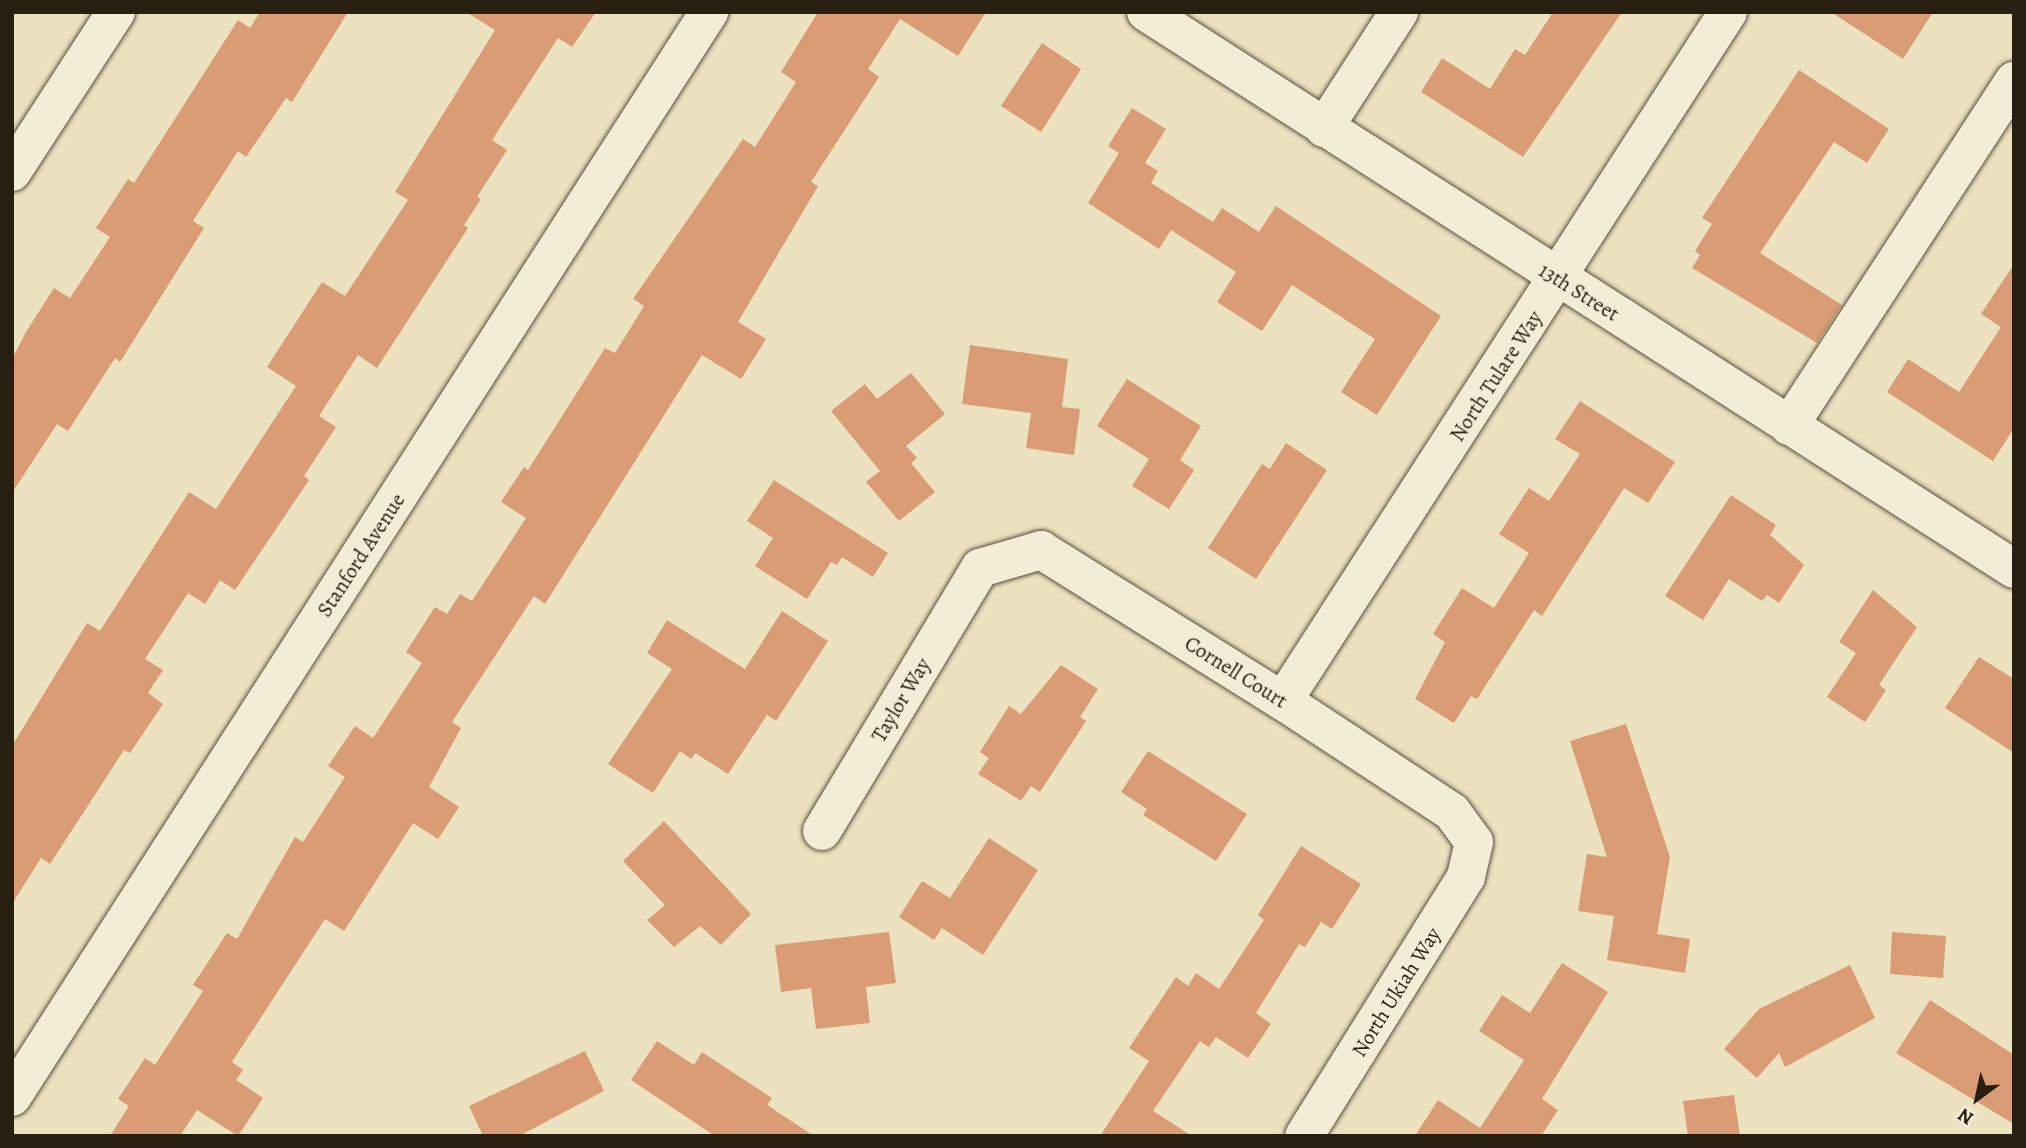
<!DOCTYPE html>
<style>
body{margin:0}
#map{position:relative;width:2026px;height:1148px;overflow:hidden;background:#ece2c0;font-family:Alegreya,serif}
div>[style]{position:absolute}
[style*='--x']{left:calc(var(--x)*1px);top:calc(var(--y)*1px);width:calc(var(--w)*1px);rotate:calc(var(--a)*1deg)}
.building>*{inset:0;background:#d99c74}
.roads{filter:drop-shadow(0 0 2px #5a503d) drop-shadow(0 0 2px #5a503d)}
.minor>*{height:38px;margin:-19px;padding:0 19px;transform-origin:19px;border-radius:19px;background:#f3ecd6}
span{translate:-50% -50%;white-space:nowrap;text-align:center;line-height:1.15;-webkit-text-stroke:7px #f3ecd6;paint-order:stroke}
.street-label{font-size:21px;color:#291f11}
.frame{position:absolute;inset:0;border:14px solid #291f11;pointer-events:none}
.north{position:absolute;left:1942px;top:1064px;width:70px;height:70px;-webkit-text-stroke:5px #f3ecd6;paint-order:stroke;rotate:213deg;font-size:19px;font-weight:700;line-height:28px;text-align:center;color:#291f11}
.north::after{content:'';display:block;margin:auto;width:24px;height:32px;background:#291f11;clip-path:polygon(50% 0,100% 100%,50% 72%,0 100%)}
</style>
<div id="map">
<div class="building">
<div style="clip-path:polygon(260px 12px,348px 12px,292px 102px,286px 98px,246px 157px,238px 151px,193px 221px,204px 228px,120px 362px,115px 358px,68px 431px,57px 424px,12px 493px,12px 359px,26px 332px,54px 288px,70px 298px,110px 237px,96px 228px,128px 179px,134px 183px,238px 20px,250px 28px)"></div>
<div style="clip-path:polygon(466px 12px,596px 12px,572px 47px,558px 38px,492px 140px,507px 150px,477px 197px,481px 199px,464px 225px,468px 228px,377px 368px,358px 355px,319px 416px,336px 427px,304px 476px,309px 480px,235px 590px,220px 580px,205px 604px,188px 593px,145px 659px,163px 670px,148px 693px,163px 704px,130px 753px,124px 750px,50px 864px,41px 858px,12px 904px,12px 746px,87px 623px,100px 631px,189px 492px,216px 509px,296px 386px,267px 367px,322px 282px,345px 296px,408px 200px,395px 192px,495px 30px)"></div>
<div style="clip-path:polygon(818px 12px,986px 12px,958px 56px,900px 19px,868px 69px,879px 77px,811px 182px,818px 186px,738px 322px,766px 339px,741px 379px,702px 355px,545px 604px,534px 596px,452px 722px,461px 728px,429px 787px,459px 807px,438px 839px,413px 823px,344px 931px,325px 919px,232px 1062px,243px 1070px,236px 1080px,263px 1098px,238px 1136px,197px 1110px,180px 1136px,110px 1136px,129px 1106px,118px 1099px,145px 1058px,155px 1065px,203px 991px,193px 985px,227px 933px,237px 939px,295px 837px,303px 842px,345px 777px,328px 766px,355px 726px,373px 738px,422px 663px,406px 652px,435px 607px,447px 614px,460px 594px,472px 601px,526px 518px,501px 502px,524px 467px,528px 470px,605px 348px,615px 353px,644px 306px,633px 299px,743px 139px,755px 147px,796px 82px,781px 72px)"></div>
<div style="clip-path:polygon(1553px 12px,1622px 12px,1523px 157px,1421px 92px,1442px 58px,1490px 89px,1515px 49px,1525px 55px)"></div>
<div style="clip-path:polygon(1831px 12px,1933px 12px,1903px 59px)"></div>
<div style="clip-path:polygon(1042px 43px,1081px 69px,1041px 132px,1001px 106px)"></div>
<div style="clip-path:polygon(1799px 70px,1889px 129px,1867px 163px,1834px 142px,1760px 253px,1842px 305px,1817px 343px,1692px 268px,1700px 255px,1695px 251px,1712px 224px,1702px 218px)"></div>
<div style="clip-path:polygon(1132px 108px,1166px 129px,1145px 163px,1158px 171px,1151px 183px,1213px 222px,1222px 208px,1259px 232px,1276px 206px,1441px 316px,1377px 415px,1341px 392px,1375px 339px,1292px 285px,1262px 331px,1217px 302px,1236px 272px,1171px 230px,1159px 249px,1088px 203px,1119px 153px,1108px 146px)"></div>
<div style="clip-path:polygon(2014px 264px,2014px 428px,1993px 461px,1887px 392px,1908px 359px,1959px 392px,2001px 327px,1981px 314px)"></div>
<div style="clip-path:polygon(970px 345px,1068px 359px,1062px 407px,1080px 409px,1074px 455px,1026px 448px,1031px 413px,962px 404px)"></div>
<div style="clip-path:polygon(911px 373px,945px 414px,906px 446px,917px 458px,911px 463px,935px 492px,899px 521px,866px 482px,880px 471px,831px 411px,865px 384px,877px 399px)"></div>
<div style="clip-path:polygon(1127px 379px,1201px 426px,1180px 460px,1194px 470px,1169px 509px,1132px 486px,1149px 459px,1097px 426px)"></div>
<div style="clip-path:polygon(1580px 401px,1675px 462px,1648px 503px,1624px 488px,1542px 616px,1534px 610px,1477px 699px,1471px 696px,1454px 723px,1415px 699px,1445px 642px,1433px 634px,1462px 588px,1494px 608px,1529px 553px,1499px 534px,1529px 488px,1549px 501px,1580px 454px,1555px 439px)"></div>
<div style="clip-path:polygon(1286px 443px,1327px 470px,1256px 579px,1208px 548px,1262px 464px,1270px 469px)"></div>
<div style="clip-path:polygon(774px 480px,888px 553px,873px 577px,842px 557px,837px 565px,831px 562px,807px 599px,755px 566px,773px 538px,747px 521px)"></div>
<div style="clip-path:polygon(1731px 495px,1776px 525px,1770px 535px,1804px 565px,1779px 603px,1767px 595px,1762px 601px,1729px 579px,1703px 620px,1665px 596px)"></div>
<div style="clip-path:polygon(1873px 590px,1917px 627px,1879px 685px,1886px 690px,1865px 722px,1827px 697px,1856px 653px,1839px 642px)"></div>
<div style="clip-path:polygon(782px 611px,828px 641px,776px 721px,767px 715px,728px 774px,695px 753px,691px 759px,680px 751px,653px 793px,608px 764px,672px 669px,647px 653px,667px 620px,745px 669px)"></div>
<div style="clip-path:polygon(1979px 657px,2014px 679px,2014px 753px,1945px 708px)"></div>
<div style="clip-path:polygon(1061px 665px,1098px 689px,1080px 717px,1086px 721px,1040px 792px,1031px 786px,1021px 801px,978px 774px,989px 758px,980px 752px,1009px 706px,1021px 714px)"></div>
<div style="clip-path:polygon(1626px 724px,1670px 857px,1657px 934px,1690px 939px,1685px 973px,1607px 960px,1614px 916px,1578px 911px,1587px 854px,1607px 857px,1570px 741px)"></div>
<div style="clip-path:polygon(1148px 751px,1247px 814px,1216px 861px,1143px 815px,1147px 809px,1121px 792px)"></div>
<div style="clip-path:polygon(664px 821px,751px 914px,721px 945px,700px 926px,674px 947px,647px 920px,665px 905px,623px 861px)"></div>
<div style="clip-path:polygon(989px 838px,1038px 870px,983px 955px,942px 928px,934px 940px,899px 917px,922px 881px,950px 898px)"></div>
<div style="clip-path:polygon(1301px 846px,1361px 884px,1332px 929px,1321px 922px,1305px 947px,1299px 944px,1256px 1013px,1271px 1024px,1248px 1058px,1216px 1037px,1209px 1047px,1200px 1041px,1153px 1111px,1192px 1136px,1100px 1136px,1149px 1061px,1129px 1048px,1176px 977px,1188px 986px,1196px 973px,1219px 989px,1264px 920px,1258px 915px)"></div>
<div style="clip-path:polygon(889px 932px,896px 983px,866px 987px,870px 1023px,816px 1029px,811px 988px,781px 992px,775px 945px)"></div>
<div style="clip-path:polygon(1892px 932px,1946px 936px,1943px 978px,1890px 974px)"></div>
<div style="clip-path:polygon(1562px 963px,1608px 992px,1542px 1099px,1558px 1110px,1541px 1136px,1415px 1136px,1438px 1100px,1480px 1128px,1524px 1060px,1479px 1031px,1502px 995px,1530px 1013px)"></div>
<div style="clip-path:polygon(1850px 965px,1875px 1018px,1785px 1067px,1779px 1053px,1757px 1078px,1724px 1049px,1759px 1009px)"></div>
<div style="clip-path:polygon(1930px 1000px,2014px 1055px,2014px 1124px,1896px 1053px)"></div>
<div style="clip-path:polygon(657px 1041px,694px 1065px,702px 1052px,772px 1098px,767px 1105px,814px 1136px,715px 1136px,631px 1080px)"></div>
<div style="clip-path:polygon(585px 1051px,604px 1091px,519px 1136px,483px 1136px,469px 1106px)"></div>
<div style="clip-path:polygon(1734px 1095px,1740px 1136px,1688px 1136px,1683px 1101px)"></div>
</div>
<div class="roads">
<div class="minor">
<div style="--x:1146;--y:12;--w:1031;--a:32.69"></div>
<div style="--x:1324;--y:128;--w:138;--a:-57.1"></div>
<div style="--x:12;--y:172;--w:191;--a:-57"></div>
<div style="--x:1789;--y:426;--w:412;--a:-56.9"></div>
<div style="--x:1283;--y:701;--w:820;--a:-57.14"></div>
<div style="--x:822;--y:831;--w:307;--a:-59"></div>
<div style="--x:980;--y:568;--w:64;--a:-16.4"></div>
<div style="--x:1041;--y:550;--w:285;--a:32"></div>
<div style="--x:1283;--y:701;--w:202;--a:33.3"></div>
<div style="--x:1452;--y:812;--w:37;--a:54"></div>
<div style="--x:1474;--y:842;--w:36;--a:103"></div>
<div style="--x:1466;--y:877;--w:305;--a:122"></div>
<div style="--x:12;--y:1097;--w:1290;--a:-57.28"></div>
</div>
</div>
<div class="street-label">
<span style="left:1579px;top:292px;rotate:32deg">13th Street</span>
<span style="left:1496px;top:376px;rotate:-57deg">North Tulare Way</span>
<span style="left:361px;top:555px;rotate:-57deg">Stanford Avenue</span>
<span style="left:1236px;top:672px;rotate:32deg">Cornell Court</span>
<span style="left:901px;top:700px;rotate:-59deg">Taylor Way</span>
<span style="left:1396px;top:992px;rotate:-58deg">North Ukiah Way</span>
</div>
<div class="frame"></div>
<div class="north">N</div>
</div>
